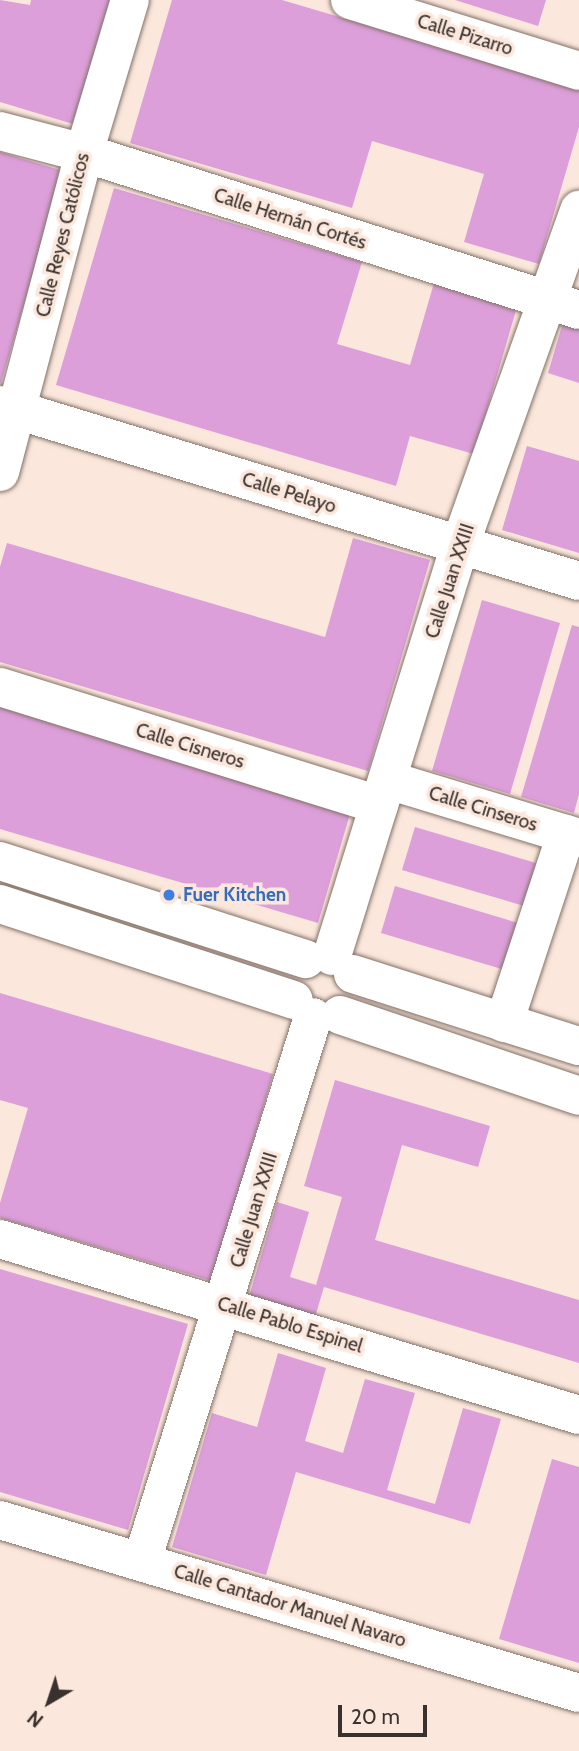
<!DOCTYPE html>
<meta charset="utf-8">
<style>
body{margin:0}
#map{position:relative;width:579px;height:1751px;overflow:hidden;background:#fbe7dc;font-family:Cabin,sans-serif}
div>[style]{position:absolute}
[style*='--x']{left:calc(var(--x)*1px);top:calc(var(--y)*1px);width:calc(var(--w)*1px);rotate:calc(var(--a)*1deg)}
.building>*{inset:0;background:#dc9fda}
.roads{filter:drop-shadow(0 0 2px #837167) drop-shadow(0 0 2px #837167)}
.minor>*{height:38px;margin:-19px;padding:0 19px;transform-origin:19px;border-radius:19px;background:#fff}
.major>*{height:38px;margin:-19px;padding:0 19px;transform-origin:19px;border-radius:19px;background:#fff}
.dots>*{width:19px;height:19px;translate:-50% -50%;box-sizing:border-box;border:4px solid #fbe7dc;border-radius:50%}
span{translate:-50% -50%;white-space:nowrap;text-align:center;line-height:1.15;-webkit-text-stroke:7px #fbe7dc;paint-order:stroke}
.street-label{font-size:19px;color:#39312d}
.shop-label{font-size:19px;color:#366cbe;font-weight:700}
.left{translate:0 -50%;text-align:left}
.north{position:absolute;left:14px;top:1667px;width:70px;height:70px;-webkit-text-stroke:5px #fbe7dc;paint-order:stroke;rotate:219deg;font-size:19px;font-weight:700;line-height:28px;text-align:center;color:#39312d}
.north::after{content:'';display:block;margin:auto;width:24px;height:32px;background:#39312d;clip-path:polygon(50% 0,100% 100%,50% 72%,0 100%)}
.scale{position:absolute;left:338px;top:1705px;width:89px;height:32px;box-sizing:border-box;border:4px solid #39312d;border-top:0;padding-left:9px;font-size:21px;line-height:24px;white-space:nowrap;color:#39312d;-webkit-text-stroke:5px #fbe7dc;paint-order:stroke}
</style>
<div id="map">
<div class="building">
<div style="clip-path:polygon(0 0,30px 5px,31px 0,110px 0,73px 124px,0 102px)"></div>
<div style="clip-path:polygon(172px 0,282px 0,579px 88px,579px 127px,539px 264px,464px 242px,484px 174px,372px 141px,352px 208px,130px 143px)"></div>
<div style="clip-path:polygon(455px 0,546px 0,538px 26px)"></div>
<div style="clip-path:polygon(0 152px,63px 171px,1px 383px,0 383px)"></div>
<div style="clip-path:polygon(114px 188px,362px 262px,337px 344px,410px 365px,434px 283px,517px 307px,474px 454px,410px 436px,396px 486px,56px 385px)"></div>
<div style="clip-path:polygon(564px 319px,579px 323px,579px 383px,548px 373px)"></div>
<div style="clip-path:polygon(527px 446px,579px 461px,579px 553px,502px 530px)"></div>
<div style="clip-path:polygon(353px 538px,430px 560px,368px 771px,0 662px,0 567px,7px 543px,325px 637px)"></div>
<div style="clip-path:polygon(482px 600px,560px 623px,510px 794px,432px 771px)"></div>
<div style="clip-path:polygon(572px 625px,579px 627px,579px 794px,574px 813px,521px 797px)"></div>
<div style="clip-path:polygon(0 702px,352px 807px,318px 923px,0 829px)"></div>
<div style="clip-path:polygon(415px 827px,536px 863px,524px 906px,402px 870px)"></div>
<div style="clip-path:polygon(395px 886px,518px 923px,505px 970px,381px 933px)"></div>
<div style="clip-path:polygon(0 993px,273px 1074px,212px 1281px,0 1218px,0 1203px,28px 1108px,0 1100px)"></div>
<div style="clip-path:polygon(335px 1080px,490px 1126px,478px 1167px,402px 1145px,375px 1240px,579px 1300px,579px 1363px,324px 1287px,315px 1317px,249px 1297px,277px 1202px,309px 1212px,290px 1277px,316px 1285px,342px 1197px,304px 1186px)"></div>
<div style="clip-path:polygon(0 1269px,188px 1324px,128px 1530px,0 1492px)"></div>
<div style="clip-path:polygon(278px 1353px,326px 1368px,305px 1441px,343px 1453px,365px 1379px,415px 1393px,387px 1490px,435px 1504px,463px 1408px,501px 1419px,470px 1524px,296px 1472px,266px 1575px,172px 1547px,212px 1413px,257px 1427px)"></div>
<div style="clip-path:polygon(552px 1459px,579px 1467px,579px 1663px,499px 1639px)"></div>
</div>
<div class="roads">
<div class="minor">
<div style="--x:350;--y:0;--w:240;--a:17.2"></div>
<div style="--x:0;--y:131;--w:87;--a:14.7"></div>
<div style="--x:84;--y:153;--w:519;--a:17.6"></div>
<div style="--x:0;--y:405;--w:605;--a:16.91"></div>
<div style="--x:0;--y:472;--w:330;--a:-75.2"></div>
<div style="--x:84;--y:153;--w:160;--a:-73.3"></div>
<div style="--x:0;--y:687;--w:397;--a:17.3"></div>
<div style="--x:388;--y:780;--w:200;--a:16.9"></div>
<div style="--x:332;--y:956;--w:430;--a:-72.7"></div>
<div style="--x:460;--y:545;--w:356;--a:-70.4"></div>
<div style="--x:504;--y:1023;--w:199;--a:-71.8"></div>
<div style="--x:0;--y:1239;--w:605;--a:16.91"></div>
<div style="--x:0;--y:1520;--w:604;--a:16.64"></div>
<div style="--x:142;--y:1561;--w:570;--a:-72.55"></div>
</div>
<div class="major">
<div style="--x:0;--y:861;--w:321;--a:17.8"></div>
<div style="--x:0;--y:904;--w:309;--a:18.1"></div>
<div style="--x:353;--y:974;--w:237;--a:17.7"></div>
<div style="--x:340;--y:1015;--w:252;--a:18.7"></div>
</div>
</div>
<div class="dots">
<div style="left:169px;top:895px;background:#3f7fe0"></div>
</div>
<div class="street-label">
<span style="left:465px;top:35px;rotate:17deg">Calle Pizarro</span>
<span style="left:290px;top:219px;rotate:18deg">Calle Hernán Cortés</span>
<span style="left:63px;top:235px;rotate:-76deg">Calle Reyes Católicos</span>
<span style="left:289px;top:493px;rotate:17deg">Calle Pelayo</span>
<span style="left:450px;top:581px;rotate:-72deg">Calle Juan XXIII</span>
<span style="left:190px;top:746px;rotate:17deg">Calle Cisneros</span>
<span style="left:483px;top:809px;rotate:17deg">Calle Cinseros</span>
<span style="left:254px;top:1210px;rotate:-73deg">Calle Juan XXIII</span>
<span style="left:290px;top:1325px;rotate:17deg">Calle Pablo Espinel</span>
<span style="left:290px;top:1606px;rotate:17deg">Calle Cantador Manuel Navaro</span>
</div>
<div class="shop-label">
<span class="left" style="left:183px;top:895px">Fuer Kitchen</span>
</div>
<div class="north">N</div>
<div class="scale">20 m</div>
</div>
